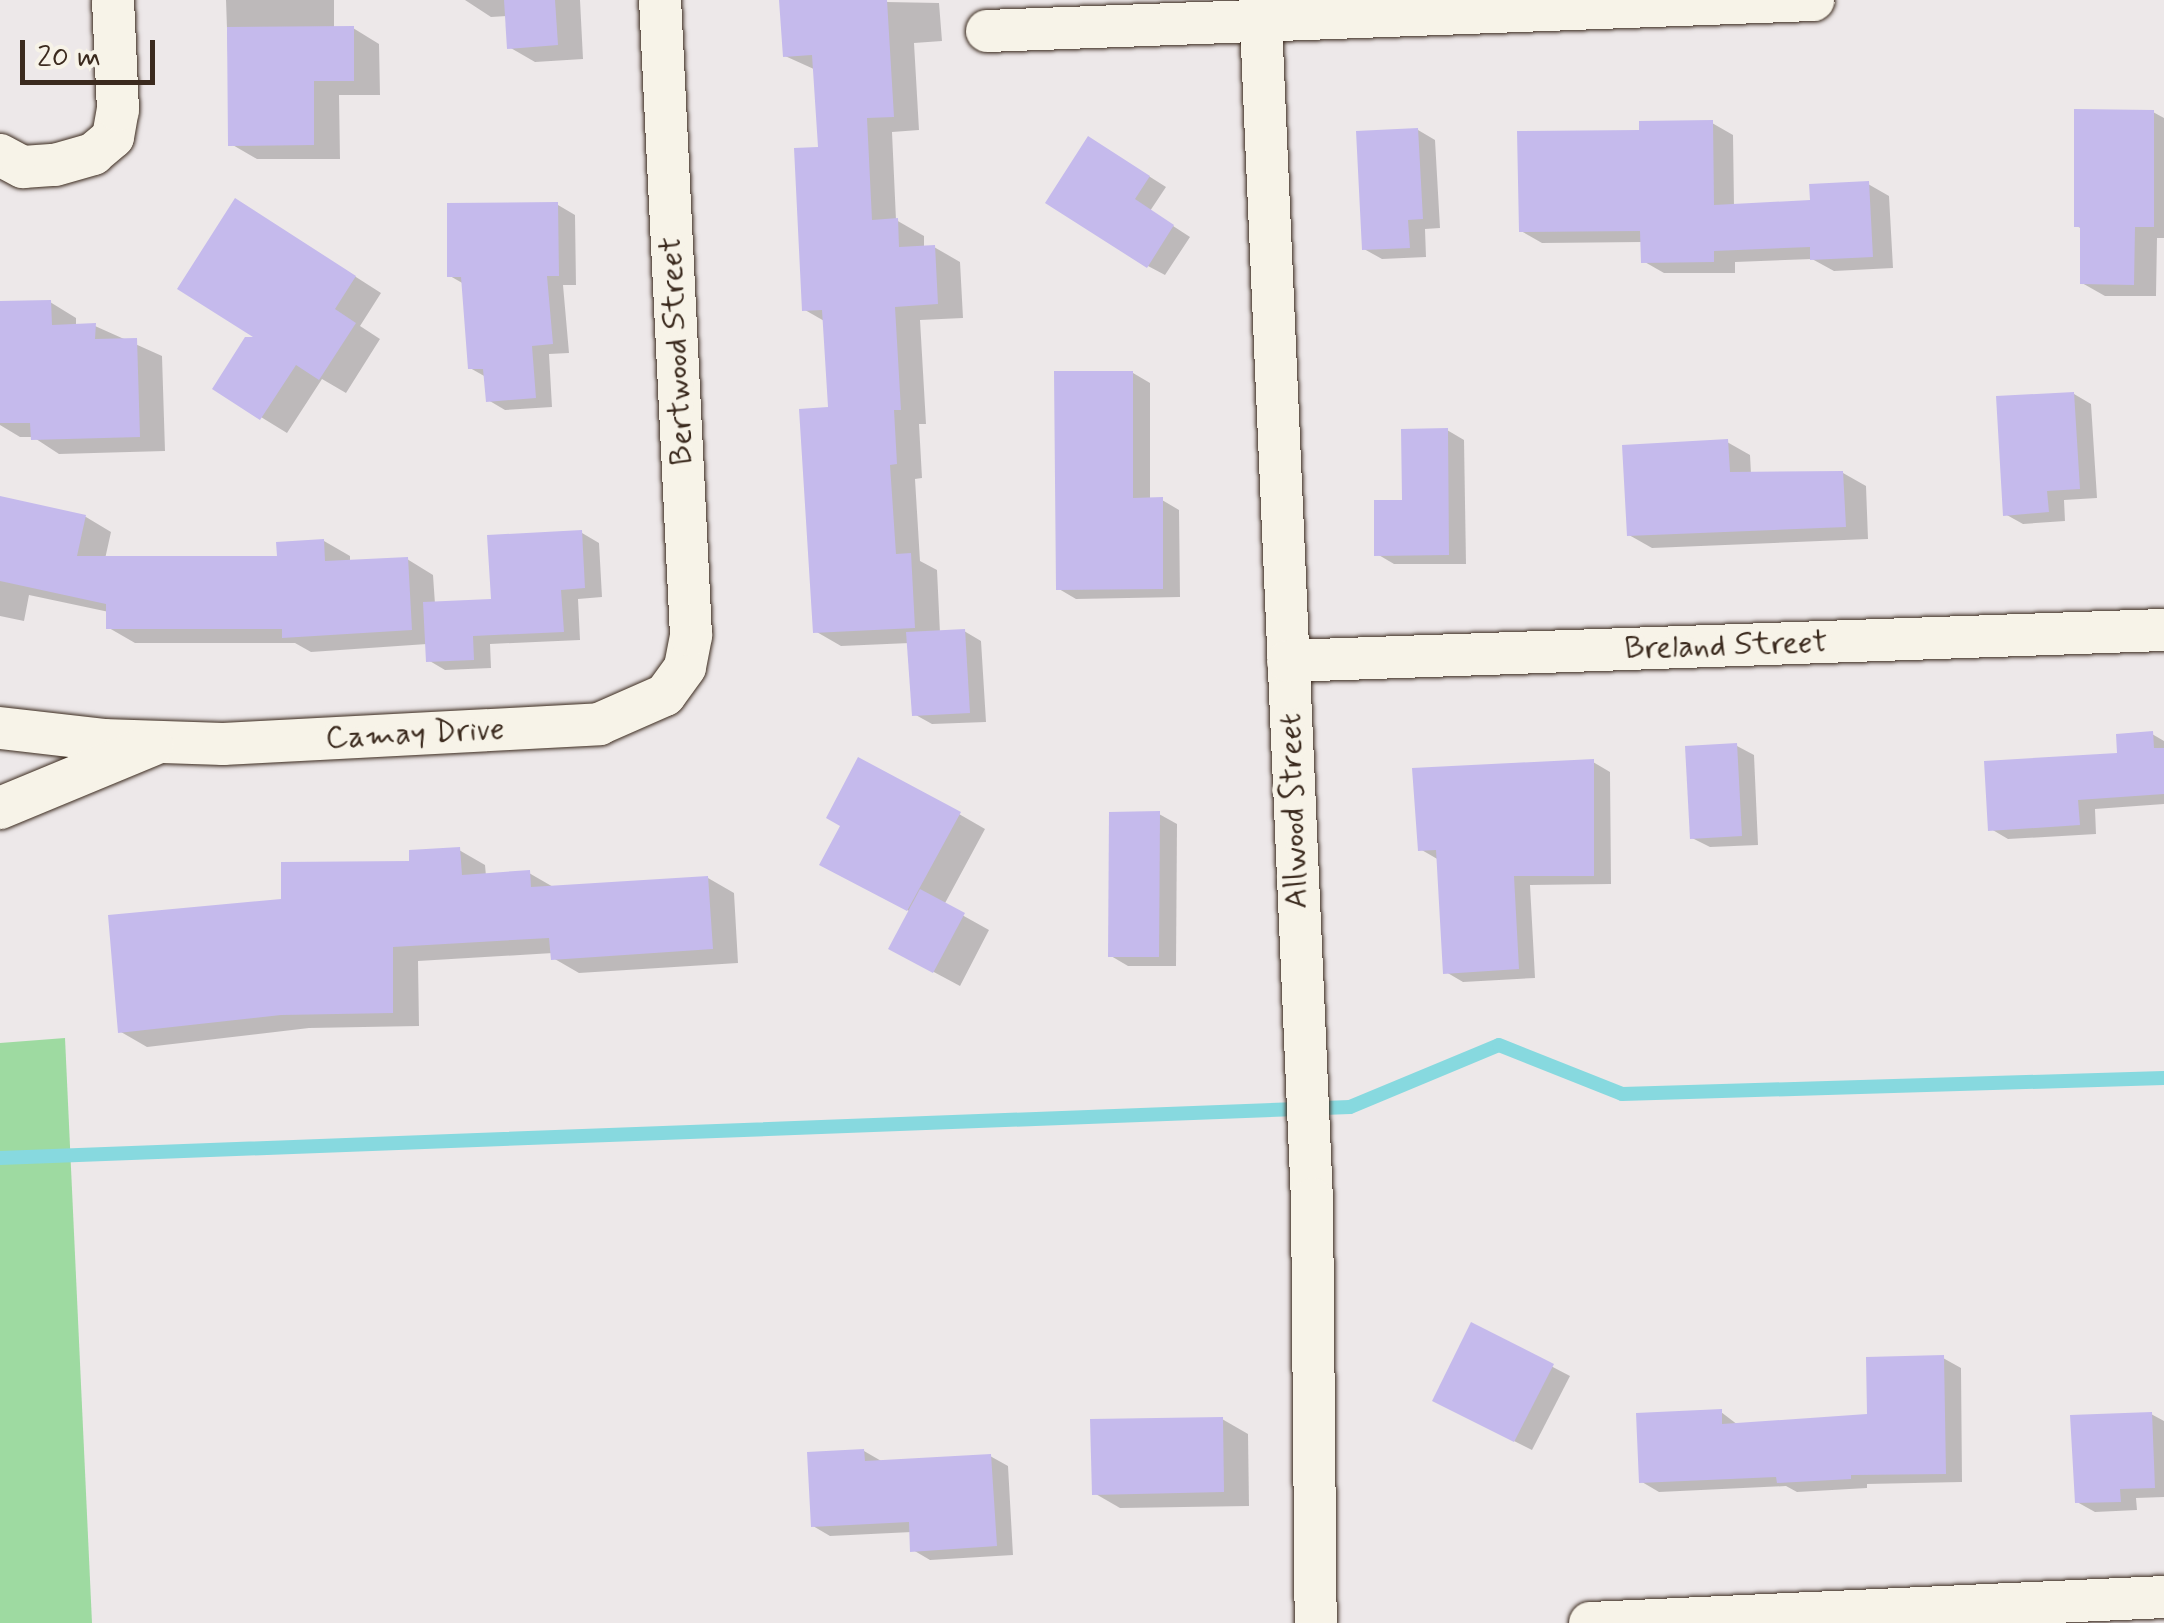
<!DOCTYPE html>
<style>
body{margin:0}
#map{position:relative;width:2164px;height:1623px;overflow:hidden;background:#ede8e9;font-family:Mynerve,sans-serif}
div>[style]{position:absolute}
[style*='--x']{left:calc(var(--x)*1px);top:calc(var(--y)*1px);width:calc(var(--w)*1px);rotate:calc(var(--a)*1deg)}
.green>*{inset:0;background:#9edaa1}
.shadow>*{inset:0;background:#0003}
.stream>*{height:14px;margin:-7px;padding:0 7px;transform-origin:7px;border-radius:7px;background:#87d9df}
.building>*{inset:0;background:#c5baec}
.roads{filter:drop-shadow(0 0 2px #3b2a1e) drop-shadow(0 0 2px #3b2a1e)}
.minor>*{height:42px;margin:-21px;padding:0 21px;transform-origin:21px;border-radius:21px;background:#f7f3e8}
span{translate:-50% -50%;white-space:nowrap;text-align:center;line-height:1.15;-webkit-text-stroke:10px #f7f3e8;paint-order:stroke}
.street-label{font-size:32px;color:#3b2a1e}
.scale{position:absolute;left:20px;top:40px;width:135px;height:45px;box-sizing:border-box;border:5px solid #3b2a1e;border-top:0;padding-left:12px;font-size:30px;line-height:35px;white-space:nowrap;color:#3b2a1e;-webkit-text-stroke:8px #f7f3e8;paint-order:stroke}
</style>
<div id="map">
<div class="green">
<div style="clip-path:polygon(65px 1038px,92px 1623px,0 1623px,0 1043px)"></div>
</div>
<div class="shadow">
<div style="clip-path:polygon(226px 0,334px 0,334px 29px,353px 28px,379px 44px,380px 95px,339px 95px,340px 159px,257px 159px,231px 144px)"></div>
<div style="clip-path:polygon(465px 0,580px 0,583px 59px,535px 62px,509px 47px,507px 16px,491px 17px)"></div>
<div style="clip-path:polygon(782px 0,939px 3px,942px 41px,914px 43px,919px 130px,892px 132px,896px 220px,924px 236px,924px 248px,934px 247px,960px 262px,963px 318px,920px 320px,926px 424px,919px 424px,922px 478px,915px 479px,920px 561px,937px 570px,940px 633px,964px 631px,981px 641px,986px 722px,932px 724px,914px 714px,910px 643px,841px 646px,815px 631px,831px 410px,826px 322px,805px 310px,821px 149px,816px 70px,785px 56px)"></div>
<div style="clip-path:polygon(2153px 112px,2164px 118px,2164px 238px,2157px 238px,2156px 296px,2105px 296px,2082px 283px,2083px 229px,2076px 226px)"></div>
<div style="clip-path:polygon(1712px 123px,1733px 135px,1734px 206px,1813px 202px,1868px 184px,1889px 196px,1893px 268px,1834px 271px,1812px 259px,1735px 262px,1735px 273px,1664px 273px,1643px 261px,1643px 242px,1542px 243px,1521px 231px,1642px 133px)"></div>
<div style="clip-path:polygon(1418px 130px,1435px 140px,1440px 228px,1425px 229px,1426px 257px,1382px 259px,1364px 249px)"></div>
<div style="clip-path:polygon(1106px 149px,1166px 187px,1150px 211px,1190px 237px,1165px 275px,1148px 266px)"></div>
<div style="clip-path:polygon(558px 205px,575px 215px,576px 285px,563px 285px,569px 353px,549px 354px,552px 407px,505px 410px,488px 400px,486px 377px,470px 368px,464px 284px,450px 276px)"></div>
<div style="clip-path:polygon(262px 217px,381px 293px,360px 326px,380px 339px,346px 393px,322px 379px,287px 433px,215px 389px,261px 339px)"></div>
<div style="clip-path:polygon(50px 302px,76px 318px,76px 326px,95px 326px,162px 356px,165px 451px,59px 454px,33px 437px,20px 437px,0 425px,0 304px)"></div>
<div style="clip-path:polygon(1133px 373px,1150px 383px,1150px 500px,1162px 500px,1179px 510px,1180px 597px,1076px 599px,1059px 589px)"></div>
<div style="clip-path:polygon(2074px 394px,2091px 404px,2097px 498px,2064px 500px,2065px 521px,2023px 524px,2005px 514px)"></div>
<div style="clip-path:polygon(1447px 430px,1464px 440px,1466px 564px,1394px 564px,1377px 554px)"></div>
<div style="clip-path:polygon(1727px 442px,1750px 455px,1751px 474px,1843px 473px,1866px 486px,1868px 539px,1652px 548px,1629px 535px)"></div>
<div style="clip-path:polygon(0 498px,86px 517px,111px 532px,105px 559px,280px 559px,324px 541px,350px 556px,350px 563px,407px 559px,433px 575px,435px 604px,493px 601px,582px 533px,599px 543px,602px 597px,578px 599px,580px 640px,490px 644px,491px 668px,445px 670px,428px 660px,427px 644px,311px 652px,295px 643px,135px 643px,109px 628px,109px 612px,29px 595px,24px 621px,0 616px)"></div>
<div style="clip-path:polygon(2152px 734px,2164px 741px,2164px 804px,2095px 809px,2096px 834px,2008px 839px,1991px 829px)"></div>
<div style="clip-path:polygon(1737px 746px,1754px 755px,1758px 845px,1710px 847px,1692px 838px)"></div>
<div style="clip-path:polygon(1593px 762px,1610px 772px,1611px 884px,1530px 885px,1535px 978px,1463px 982px,1446px 972px,1439px 860px,1420px 849px)"></div>
<div style="clip-path:polygon(959px 814px,985px 829px,944px 905px,989px 930px,960px 986px,917px 963px,911px 912px,848px 879px)"></div>
<div style="clip-path:polygon(1159px 814px,1177px 824px,1176px 966px,1128px 966px,1111px 956px)"></div>
<div style="clip-path:polygon(459px 850px,485px 865px,486px 876px,529px 873px,555px 888px,708px 878px,734px 893px,738px 963px,579px 973px,553px 958px,553px 953px,418px 961px,419px 1026px,309px 1028px,147px 1047px,121px 1032px,284px 901px)"></div>
<div style="clip-path:polygon(1472px 1325px,1570px 1376px,1532px 1450px,1452px 1410px)"></div>
<div style="clip-path:polygon(1943px 1358px,1961px 1368px,1962px 1482px,1867px 1484px,1867px 1488px,1797px 1492px,1786px 1486px,1659px 1492px,1642px 1482px,1721px 1412px,1738px 1425px,1870px 1416px)"></div>
<div style="clip-path:polygon(2151px 1414px,2164px 1421px,2164px 1497px,2136px 1498px,2137px 1510px,2095px 1512px,2077px 1502px)"></div>
<div style="clip-path:polygon(1222px 1419px,1248px 1434px,1249px 1506px,1120px 1508px,1094px 1493px)"></div>
<div style="clip-path:polygon(864px 1451px,883px 1462px,990px 1456px,1008px 1466px,1013px 1555px,930px 1560px,913px 1550px,912px 1532px,830px 1536px,813px 1526px)"></div>
</div>
<div class="stream">
<div style="--x:0;--y:1158;--w:1351;--a:-2.16"></div>
<div style="--x:1350;--y:1107;--w:161;--a:-22.6"></div>
<div style="--x:1499;--y:1045;--w:132;--a:21.7"></div>
<div style="--x:1622;--y:1094;--w:542;--a:-1.69"></div>
</div>
<div class="building">
<div style="clip-path:polygon(504px 0,555px 0,558px 45px,507px 49px)"></div>
<div style="clip-path:polygon(779px 0,887px 0,894px 117px,867px 118px,872px 220px,898px 218px,899px 247px,935px 245px,938px 304px,895px 307px,901px 410px,894px 410px,897px 464px,890px 465px,896px 554px,911px 553px,915px 628px,813px 633px,799px 409px,828px 407px,822px 310px,802px 311px,794px 148px,818px 147px,812px 55px,783px 57px)"></div>
<div style="clip-path:polygon(354px 26px,354px 81px,314px 81px,314px 145px,228px 146px,227px 27px)"></div>
<div style="clip-path:polygon(2074px 109px,2154px 110px,2154px 227px,2135px 227px,2134px 285px,2080px 284px,2080px 227px,2074px 227px)"></div>
<div style="clip-path:polygon(1713px 120px,1714px 205px,1810px 200px,1809px 184px,1869px 181px,1873px 257px,1810px 260px,1810px 247px,1714px 251px,1714px 262px,1641px 263px,1640px 231px,1519px 232px,1517px 131px,1639px 130px,1639px 121px)"></div>
<div style="clip-path:polygon(1418px 128px,1423px 219px,1408px 220px,1410px 248px,1362px 250px,1356px 131px)"></div>
<div style="clip-path:polygon(1088px 136px,1150px 176px,1135px 199px,1174px 225px,1147px 268px,1045px 203px)"></div>
<div style="clip-path:polygon(235px 198px,356px 276px,335px 309px,356px 323px,319px 380px,296px 365px,260px 420px,212px 389px,245px 337px,253px 337px,177px 289px)"></div>
<div style="clip-path:polygon(558px 202px,559px 276px,547px 276px,553px 344px,532px 346px,536px 398px,486px 402px,483px 369px,468px 369px,461px 277px,447px 277px,447px 203px)"></div>
<div style="clip-path:polygon(51px 300px,52px 325px,96px 323px,95px 339px,137px 338px,140px 437px,31px 440px,30px 423px,0 423px,0 301px)"></div>
<div style="clip-path:polygon(1054px 371px,1133px 371px,1133px 498px,1163px 497px,1163px 589px,1056px 590px)"></div>
<div style="clip-path:polygon(2074px 392px,2080px 489px,2047px 491px,2049px 512px,2003px 516px,1996px 396px)"></div>
<div style="clip-path:polygon(1448px 428px,1449px 555px,1374px 556px,1374px 500px,1402px 500px,1401px 429px)"></div>
<div style="clip-path:polygon(1728px 439px,1730px 472px,1843px 471px,1846px 527px,1627px 536px,1622px 445px)"></div>
<div style="clip-path:polygon(0 496px,86px 515px,77px 556px,277px 556px,276px 542px,324px 539px,325px 561px,408px 557px,412px 630px,282px 638px,282px 629px,106px 629px,106px 604px,0 581px)"></div>
<div style="clip-path:polygon(582px 530px,585px 588px,561px 590px,564px 632px,473px 636px,474px 660px,426px 662px,423px 602px,491px 599px,487px 535px)"></div>
<div style="clip-path:polygon(965px 629px,970px 713px,912px 716px,906px 632px)"></div>
<div style="clip-path:polygon(2153px 731px,2154px 748px,2164px 748px,2164px 794px,2078px 800px,2080px 825px,1988px 831px,1984px 761px,2117px 753px,2116px 734px)"></div>
<div style="clip-path:polygon(1737px 743px,1742px 836px,1690px 839px,1685px 746px)"></div>
<div style="clip-path:polygon(858px 757px,961px 812px,907px 911px,819px 865px,840px 826px,826px 818px)"></div>
<div style="clip-path:polygon(1594px 759px,1594px 876px,1514px 876px,1519px 969px,1443px 974px,1436px 850px,1418px 851px,1412px 768px)"></div>
<div style="clip-path:polygon(1160px 811px,1159px 957px,1108px 957px,1109px 812px)"></div>
<div style="clip-path:polygon(460px 847px,462px 875px,530px 870px,531px 887px,708px 876px,713px 949px,551px 960px,549px 938px,393px 947px,393px 1013px,281px 1015px,118px 1033px,108px 915px,281px 899px,281px 862px,409px 861px,409px 850px)"></div>
<div style="clip-path:polygon(920px 889px,965px 913px,933px 973px,888px 949px)"></div>
<div style="clip-path:polygon(1471px 1322px,1554px 1364px,1514px 1442px,1432px 1401px)"></div>
<div style="clip-path:polygon(1944px 1355px,1946px 1474px,1851px 1475px,1851px 1479px,1777px 1483px,1776px 1477px,1639px 1483px,1636px 1413px,1722px 1409px,1722px 1424px,1867px 1414px,1866px 1357px)"></div>
<div style="clip-path:polygon(2152px 1412px,2155px 1488px,2120px 1489px,2121px 1502px,2075px 1503px,2070px 1415px)"></div>
<div style="clip-path:polygon(1223px 1417px,1224px 1492px,1092px 1495px,1090px 1419px)"></div>
<div style="clip-path:polygon(864px 1449px,865px 1461px,991px 1454px,997px 1546px,910px 1552px,909px 1522px,811px 1527px,807px 1452px)"></div>
</div>
<div class="roads">
<div class="minor">
<div style="--x:1260;--y:0;--w:1200;--a:87.52"></div>
<div style="--x:1312;--y:1199;--w:424;--a:89.5"></div>
<div style="--x:987;--y:31;--w:827;--a:-2.15"></div>
<div style="--x:0;--y:155;--w:26;--a:28"></div>
<div style="--x:23;--y:167;--w:32;--a:-4"></div>
<div style="--x:55;--y:165;--w:40;--a:-16"></div>
<div style="--x:93;--y:154;--w:26;--a:-40"></div>
<div style="--x:113;--y:137;--w:27;--a:-80"></div>
<div style="--x:118;--y:110;--w:110;--a:-92.6"></div>
<div style="--x:1288;--y:661;--w:877;--a:-2.03"></div>
<div style="--x:0;--y:728;--w:104;--a:6.6"></div>
<div style="--x:103;--y:740;--w:120;--a:1.9"></div>
<div style="--x:223;--y:744;--w:377;--a:-3"></div>
<div style="--x:599;--y:724;--w:72;--a:-23.7"></div>
<div style="--x:665;--y:695;--w:34;--a:-54"></div>
<div style="--x:685;--y:667;--w:33;--a:-79"></div>
<div style="--x:691;--y:635;--w:636;--a:-92.79"></div>
<div style="--x:0;--y:808;--w:165;--a:-22.5"></div>
<div style="--x:1590;--y:1623;--w:575;--a:-2.59"></div>
</div>
</div>
<div class="street-label">
<span style="left:677px;top:351px;rotate:-93deg">Bertwood Street</span>
<span style="left:1726px;top:646px;rotate:-2deg">Breland Street</span>
<span style="left:415px;top:734px;rotate:-3deg">Camay Drive</span>
<span style="left:1294px;top:811px;rotate:-92deg">Allwood Street</span>
</div>
<div class="scale">20 m</div>
</div>
